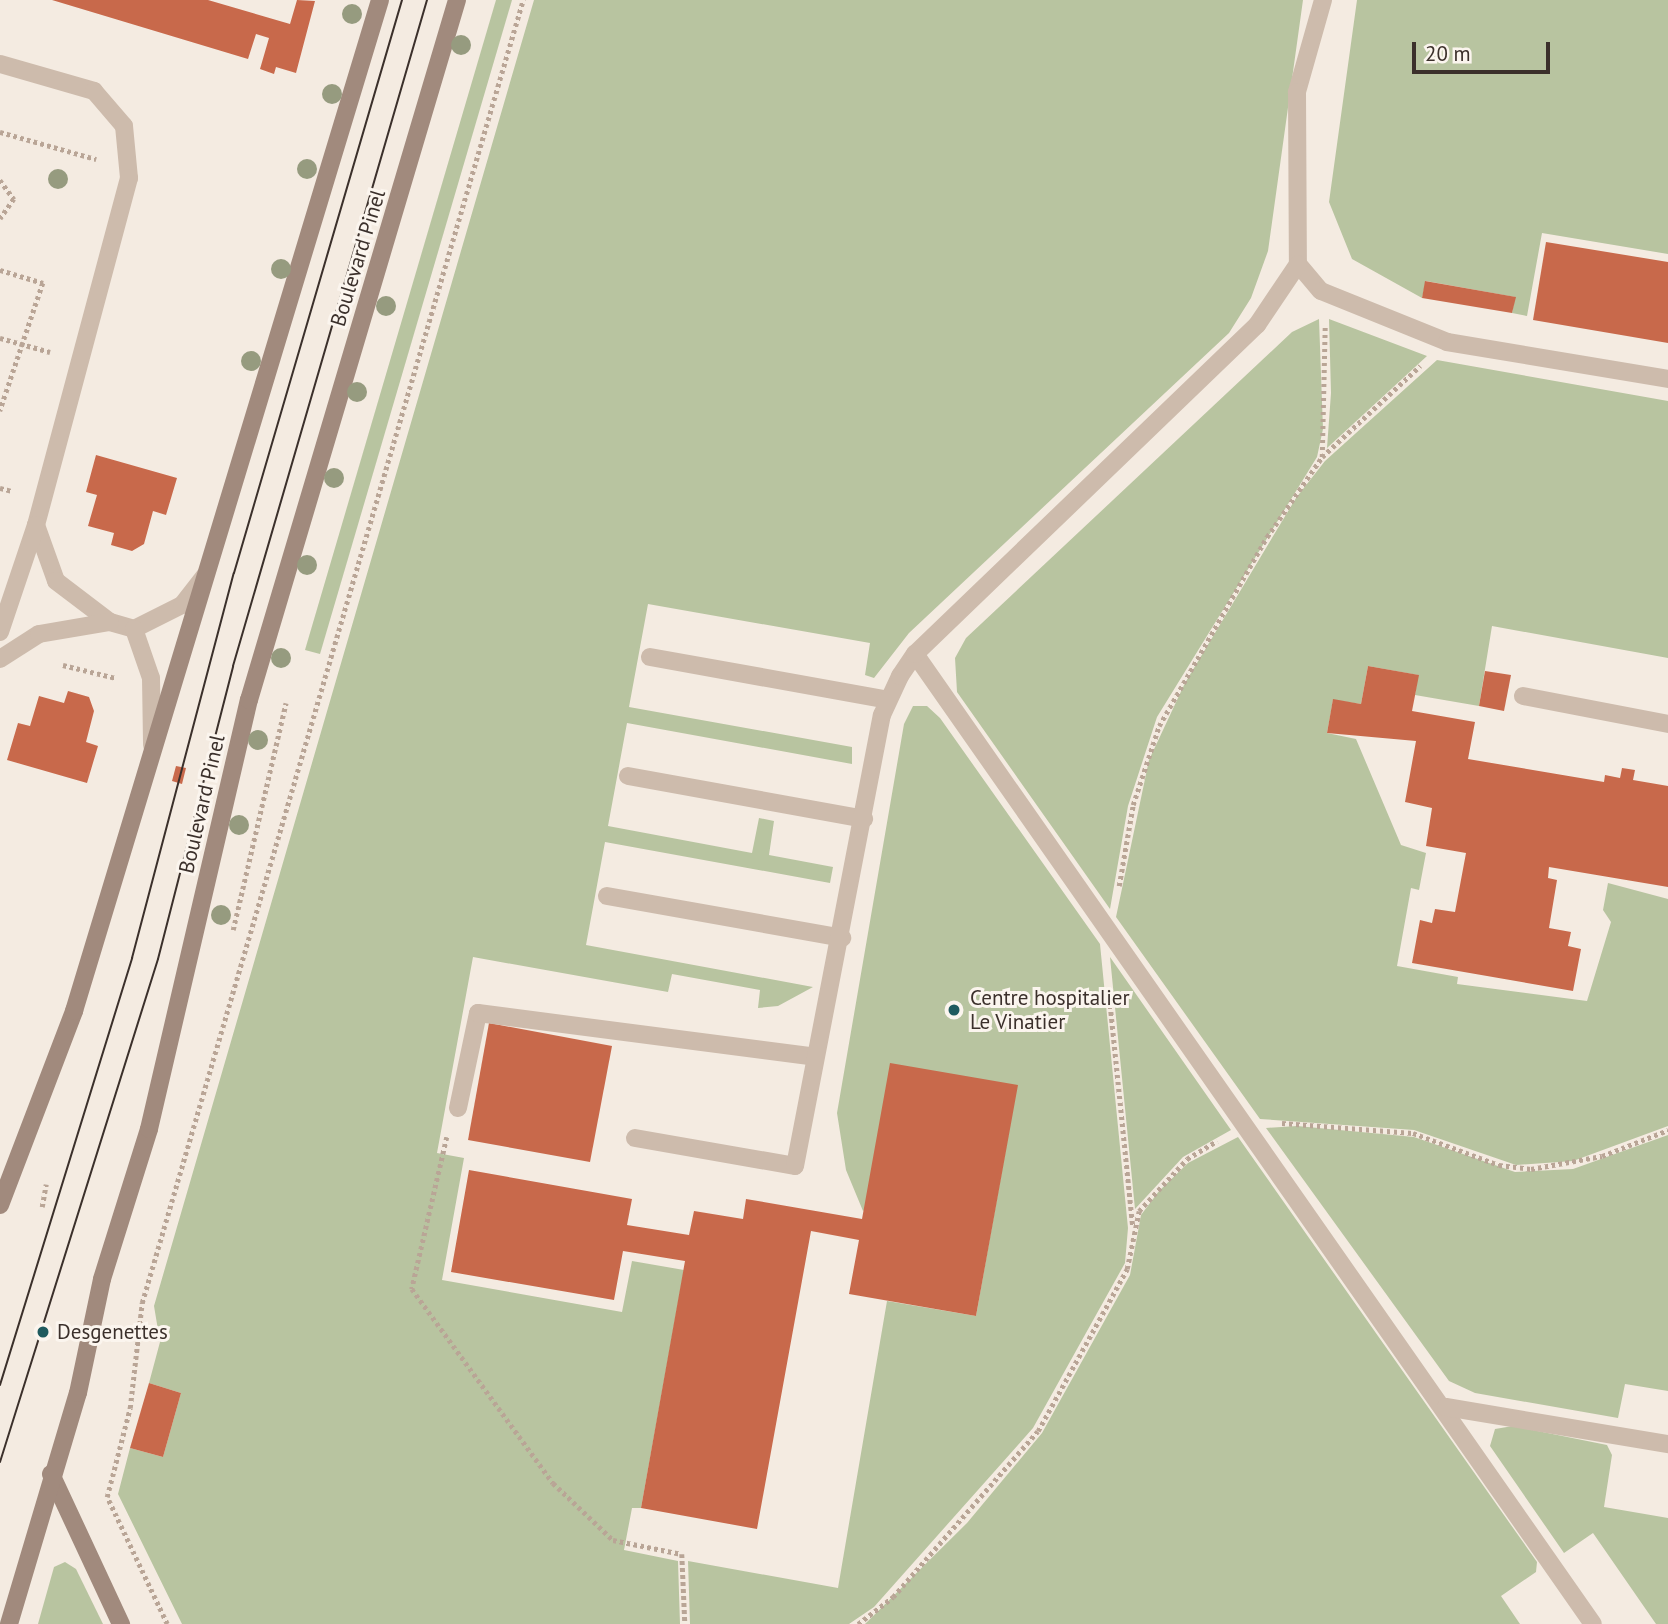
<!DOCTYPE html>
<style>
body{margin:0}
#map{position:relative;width:1668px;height:1624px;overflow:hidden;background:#f4ebe1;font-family:"PT Sans",sans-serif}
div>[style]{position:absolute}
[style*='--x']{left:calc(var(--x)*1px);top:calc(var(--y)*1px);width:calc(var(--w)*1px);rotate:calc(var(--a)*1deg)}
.green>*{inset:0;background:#b8c4a0}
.building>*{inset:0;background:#c8694b}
.path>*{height:4.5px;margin-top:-2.25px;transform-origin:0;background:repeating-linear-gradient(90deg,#b9a596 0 3.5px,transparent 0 7px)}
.lane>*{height:18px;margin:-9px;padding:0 9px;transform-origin:9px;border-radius:9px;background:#cdbbac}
.secondary>*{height:18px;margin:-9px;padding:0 9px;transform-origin:9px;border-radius:9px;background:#a18a7d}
.tram>*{height:2px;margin:-1px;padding:0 1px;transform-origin:1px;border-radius:1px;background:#3b302b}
.trees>*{width:20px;height:20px;margin:-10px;border-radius:50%;background:#969b7f}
.dots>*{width:19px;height:19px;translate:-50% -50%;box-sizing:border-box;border:4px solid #fbf5ee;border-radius:50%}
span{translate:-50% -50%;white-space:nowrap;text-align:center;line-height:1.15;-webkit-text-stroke:6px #fbf5ee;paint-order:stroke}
.street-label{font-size:21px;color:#3b302b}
.poi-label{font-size:21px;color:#3b302b}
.left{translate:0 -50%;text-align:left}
.scale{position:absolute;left:1412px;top:42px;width:138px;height:32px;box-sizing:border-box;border:4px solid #3b302b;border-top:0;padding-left:9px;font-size:21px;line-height:24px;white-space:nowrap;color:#3b302b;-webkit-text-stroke:5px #fbf5ee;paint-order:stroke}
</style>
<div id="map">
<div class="green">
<div style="clip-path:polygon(496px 0,512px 0,320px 654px,305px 650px)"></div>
<div style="clip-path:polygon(534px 0,1303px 0,1268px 251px,1251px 298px,1229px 333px,909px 633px,874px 678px,865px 675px,870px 643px,648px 604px,629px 707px,852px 747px,852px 764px,627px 723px,608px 826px,752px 853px,759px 818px,774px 821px,769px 855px,833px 867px,830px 883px,605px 842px,586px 945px,813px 987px,778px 1006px,758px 1008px,760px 990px,672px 974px,668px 992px,473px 957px,437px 1153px,464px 1158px,442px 1280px,622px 1312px,632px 1261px,684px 1270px,641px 1508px,632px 1508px,624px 1550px,678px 1561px,680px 1624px,182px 1624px,118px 1494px,130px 1448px,163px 1457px,181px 1393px,149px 1383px,160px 1342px,154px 1306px)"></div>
<div style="clip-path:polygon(1357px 0,1668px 0,1668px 254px,1542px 233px,1527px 316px,1512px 313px,1515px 297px,1426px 281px,1422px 298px,1352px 259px,1329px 202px)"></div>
<div style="clip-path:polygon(1319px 319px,1323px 429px,1317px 457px,1157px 717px,1128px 806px,1110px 909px,957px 692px,955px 658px,966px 638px,1292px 332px)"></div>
<div style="clip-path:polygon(1329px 319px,1427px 356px,1327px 448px,1331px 393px)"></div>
<div style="clip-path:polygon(1437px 360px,1668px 401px,1668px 658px,1492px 626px,1479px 706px,1415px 695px,1418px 675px,1368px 666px,1361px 704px,1333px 700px,1327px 733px,1356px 739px,1401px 845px,1426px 853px,1419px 890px,1411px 888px,1397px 966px,1458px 977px,1457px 984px,1587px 1001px,1611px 922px,1603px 910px,1608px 883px,1668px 899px,1668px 1126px,1573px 1161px,1516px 1165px,1414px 1130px,1260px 1119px,1116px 917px,1149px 760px,1185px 683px,1296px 498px,1325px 461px)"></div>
<div style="clip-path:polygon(913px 706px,927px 706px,940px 718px,1100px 944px,1128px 1228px,1125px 1263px,1033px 1428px,874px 1607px,849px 1624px,690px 1624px,688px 1561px,838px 1588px,887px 1301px,976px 1316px,1017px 1086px,863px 1211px,846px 1170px,837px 1113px,904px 724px)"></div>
<div style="clip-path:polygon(1110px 957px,1231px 1130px,1183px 1157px,1135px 1209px)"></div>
<div style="clip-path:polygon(1297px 1126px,1414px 1137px,1515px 1172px,1573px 1169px,1668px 1135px,1668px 1391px,1625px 1384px,1618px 1418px,1475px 1393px,1449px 1381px,1266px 1128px)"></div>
<div style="clip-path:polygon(1238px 1137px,1537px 1562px,1536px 1572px,1501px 1596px,1520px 1624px,865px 1624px,967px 1523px,1042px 1433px,1130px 1275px,1141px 1215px,1159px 1191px,1188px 1163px)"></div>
<div style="clip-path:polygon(1513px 1426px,1607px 1445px,1612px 1455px,1604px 1507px,1668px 1518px,1668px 1624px,1656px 1624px,1593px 1533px,1564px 1553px,1490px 1446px,1495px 1429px)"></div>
<div style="clip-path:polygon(65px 1562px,76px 1569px,103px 1624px,38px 1624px,54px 1567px)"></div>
</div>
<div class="building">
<div style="clip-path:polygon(52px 0,208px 0,290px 24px,297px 0,315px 1px,296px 73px,276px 67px,274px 74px,260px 69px,269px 38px,256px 34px,248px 59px)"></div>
<div style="clip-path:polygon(1546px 242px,1668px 262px,1668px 343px,1533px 320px)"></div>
<div style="clip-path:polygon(1425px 281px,1516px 297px,1512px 313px,1422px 298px)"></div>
<div style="clip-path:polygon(96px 455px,177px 478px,166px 515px,153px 511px,144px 544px,132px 551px,111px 545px,114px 533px,88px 526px,97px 495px,86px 492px)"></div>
<div style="clip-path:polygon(1368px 666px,1419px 675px,1412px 711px,1475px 722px,1468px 759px,1604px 782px,1605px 775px,1620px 778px,1622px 768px,1635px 770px,1633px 780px,1668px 786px,1668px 887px,1549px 867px,1548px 878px,1557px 880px,1549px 928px,1571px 932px,1568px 946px,1581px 949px,1573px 991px,1412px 963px,1420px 920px,1432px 923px,1435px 909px,1455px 912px,1466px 853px,1426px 846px,1432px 808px,1405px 802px,1416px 741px,1327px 733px,1333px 699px,1361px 704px)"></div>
<div style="clip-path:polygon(1485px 671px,1511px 675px,1504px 711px,1479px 706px)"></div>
<div style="clip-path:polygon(68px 691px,89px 697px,94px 711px,86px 742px,98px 746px,87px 783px,7px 760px,18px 723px,30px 726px,39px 696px,64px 703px)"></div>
<div style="clip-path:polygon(176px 766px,186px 768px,182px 784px,172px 781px)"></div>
<div style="clip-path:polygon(489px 1023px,612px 1046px,590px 1162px,468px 1140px)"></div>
<div style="clip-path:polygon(890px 1063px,1018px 1085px,976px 1316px,849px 1294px,859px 1240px,811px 1231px,757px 1529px,641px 1508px,685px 1261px,623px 1251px,614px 1300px,451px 1272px,469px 1170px,632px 1199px,627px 1225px,689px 1235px,694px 1211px,743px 1219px,746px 1199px,862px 1219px)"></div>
<div style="clip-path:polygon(149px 1383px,181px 1393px,163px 1457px,130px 1448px)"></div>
</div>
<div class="path">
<div style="--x:0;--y:132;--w:100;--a:15.7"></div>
<div style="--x:0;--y:180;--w:24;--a:54"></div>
<div style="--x:14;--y:199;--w:24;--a:125"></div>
<div style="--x:0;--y:270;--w:45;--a:16.8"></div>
<div style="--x:43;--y:283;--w:135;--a:108.6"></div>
<div style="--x:0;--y:338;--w:52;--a:15.6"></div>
<div style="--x:1322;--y:457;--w:134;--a:-42.9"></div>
<div style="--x:0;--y:488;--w:12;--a:14"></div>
<div style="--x:63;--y:665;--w:55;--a:13.8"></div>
<div style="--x:1119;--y:886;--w:82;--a:-80.2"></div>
<div style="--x:1133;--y:805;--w:83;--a:-71.8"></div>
<div style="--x:1159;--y:726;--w:218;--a:-60.3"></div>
<div style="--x:1267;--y:537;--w:97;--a:-55.5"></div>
<div style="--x:1322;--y:457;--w:130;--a:-88.7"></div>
<div style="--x:233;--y:930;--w:233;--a:-76.9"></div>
<div style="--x:1109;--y:991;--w:236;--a:84.2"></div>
<div style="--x:1282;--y:1123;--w:131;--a:4.4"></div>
<div style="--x:1413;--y:1133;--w:92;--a:20.4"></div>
<div style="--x:1499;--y:1165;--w:32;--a:7"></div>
<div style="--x:1531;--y:1169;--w:72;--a:-10.4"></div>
<div style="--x:1602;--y:1156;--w:71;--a:-21.5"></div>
<div style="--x:447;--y:1137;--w:156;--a:103"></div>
<div style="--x:412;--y:1289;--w:240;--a:54"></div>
<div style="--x:553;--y:1483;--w:83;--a:43.5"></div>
<div style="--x:613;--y:1540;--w:70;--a:11.5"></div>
<div style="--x:682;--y:1554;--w:70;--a:87.5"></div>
<div style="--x:42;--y:1207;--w:23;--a:-80"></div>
<div style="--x:167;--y:1624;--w:140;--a:-115.3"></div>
<div style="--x:107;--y:1497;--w:92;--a:-75.5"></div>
<div style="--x:130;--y:1408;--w:106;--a:-83.5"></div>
<div style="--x:142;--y:1303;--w:1358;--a:-73.7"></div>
<div style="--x:858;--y:1624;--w:44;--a:-37.6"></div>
<div style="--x:893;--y:1597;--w:220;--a:-48.9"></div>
<div style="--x:1038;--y:1431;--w:185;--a:-61.2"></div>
<div style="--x:1127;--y:1269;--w:59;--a:-78.3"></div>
<div style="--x:1139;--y:1211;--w:71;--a:-47.3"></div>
<div style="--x:1187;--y:1159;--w:35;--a:-31"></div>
</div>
<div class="lane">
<div style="--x:1323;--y:0;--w:96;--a:105.8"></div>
<div style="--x:1297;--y:92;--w:172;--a:89.7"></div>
<div style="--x:1298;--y:264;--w:35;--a:50"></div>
<div style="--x:1321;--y:291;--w:136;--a:22"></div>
<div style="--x:1447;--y:342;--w:224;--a:9.5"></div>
<div style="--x:0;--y:64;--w:98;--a:16"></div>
<div style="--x:94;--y:91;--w:46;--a:49.4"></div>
<div style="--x:124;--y:126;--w:52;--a:84.5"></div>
<div style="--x:129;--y:178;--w:359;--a:105"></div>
<div style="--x:36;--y:525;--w:59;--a:70.3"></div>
<div style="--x:56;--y:581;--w:68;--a:37.2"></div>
<div style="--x:110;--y:622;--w:25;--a:16"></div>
<div style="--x:134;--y:629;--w:54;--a:-26.6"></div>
<div style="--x:182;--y:605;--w:37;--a:-52"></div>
<div style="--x:134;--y:629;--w:52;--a:70.9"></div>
<div style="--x:151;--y:678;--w:67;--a:89.1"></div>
<div style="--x:0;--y:632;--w:113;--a:-71.4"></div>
<div style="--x:915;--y:654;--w:1183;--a:55.05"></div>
<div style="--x:650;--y:657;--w:242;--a:10.2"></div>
<div style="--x:0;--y:659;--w:46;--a:-32.7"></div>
<div style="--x:39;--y:634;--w:72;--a:-9.6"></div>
<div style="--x:1523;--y:696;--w:148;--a:10.9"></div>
<div style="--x:628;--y:776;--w:240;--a:10.3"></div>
<div style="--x:607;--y:896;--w:239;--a:10.1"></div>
<div style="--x:458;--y:1108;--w:97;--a:-78.1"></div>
<div style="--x:478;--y:1013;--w:340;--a:7.4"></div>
<div style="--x:635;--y:1138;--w:162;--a:9.9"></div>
<div style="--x:795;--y:1166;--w:459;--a:-79.1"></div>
<div style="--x:882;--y:715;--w:43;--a:-65.2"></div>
<div style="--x:900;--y:676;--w:27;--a:-56"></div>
<div style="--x:915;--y:654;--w:475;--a:-43.9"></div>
<div style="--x:1257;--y:325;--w:73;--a:-56.1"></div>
<div style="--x:1446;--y:1407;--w:225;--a:9.5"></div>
</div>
<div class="secondary">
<div style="--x:0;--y:1205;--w:208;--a:-69.1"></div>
<div style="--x:74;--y:1011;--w:1056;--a:-73.16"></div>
<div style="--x:51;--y:1474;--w:166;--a:65"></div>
<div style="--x:9;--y:1624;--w:241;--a:-73.4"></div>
<div style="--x:78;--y:1393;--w:116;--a:-78.1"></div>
<div style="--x:102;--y:1279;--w:157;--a:-72.6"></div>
<div style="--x:149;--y:1129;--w:441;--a:-76.9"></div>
<div style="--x:249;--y:700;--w:730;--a:-73.45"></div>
</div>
<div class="tram">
<div style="--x:0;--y:1385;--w:447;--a:-72.8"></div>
<div style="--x:132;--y:958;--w:398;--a:-75.2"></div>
<div style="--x:234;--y:573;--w:597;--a:-73.66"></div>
<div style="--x:0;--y:1462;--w:527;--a:-72.56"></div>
<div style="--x:158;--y:959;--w:302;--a:-75.6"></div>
<div style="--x:233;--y:666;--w:694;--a:-73.76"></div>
</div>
<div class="trees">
<div style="left:352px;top:14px"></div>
<div style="left:461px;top:45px"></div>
<div style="left:332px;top:94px"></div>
<div style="left:307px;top:169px"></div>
<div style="left:58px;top:179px"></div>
<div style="left:281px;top:269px"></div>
<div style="left:386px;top:306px"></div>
<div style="left:251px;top:361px"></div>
<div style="left:357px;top:392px"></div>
<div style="left:334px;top:478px"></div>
<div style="left:307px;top:565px"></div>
<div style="left:281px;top:658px"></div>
<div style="left:258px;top:740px"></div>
<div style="left:239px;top:825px"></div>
<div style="left:221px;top:915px"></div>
</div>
<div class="dots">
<div style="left:954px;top:1010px;background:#1f5a5e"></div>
<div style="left:43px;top:1332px;background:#1f5a5e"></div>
</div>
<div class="street-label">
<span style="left:358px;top:258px;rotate:-73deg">Boulevard Pinel</span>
<span style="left:202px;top:804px;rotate:-77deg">Boulevard Pinel</span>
</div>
<div class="poi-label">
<span class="left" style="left:970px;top:1010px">Centre hospitalier<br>Le Vinatier</span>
<span class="left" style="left:57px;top:1332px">Desgenettes</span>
</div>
<div class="scale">20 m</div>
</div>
